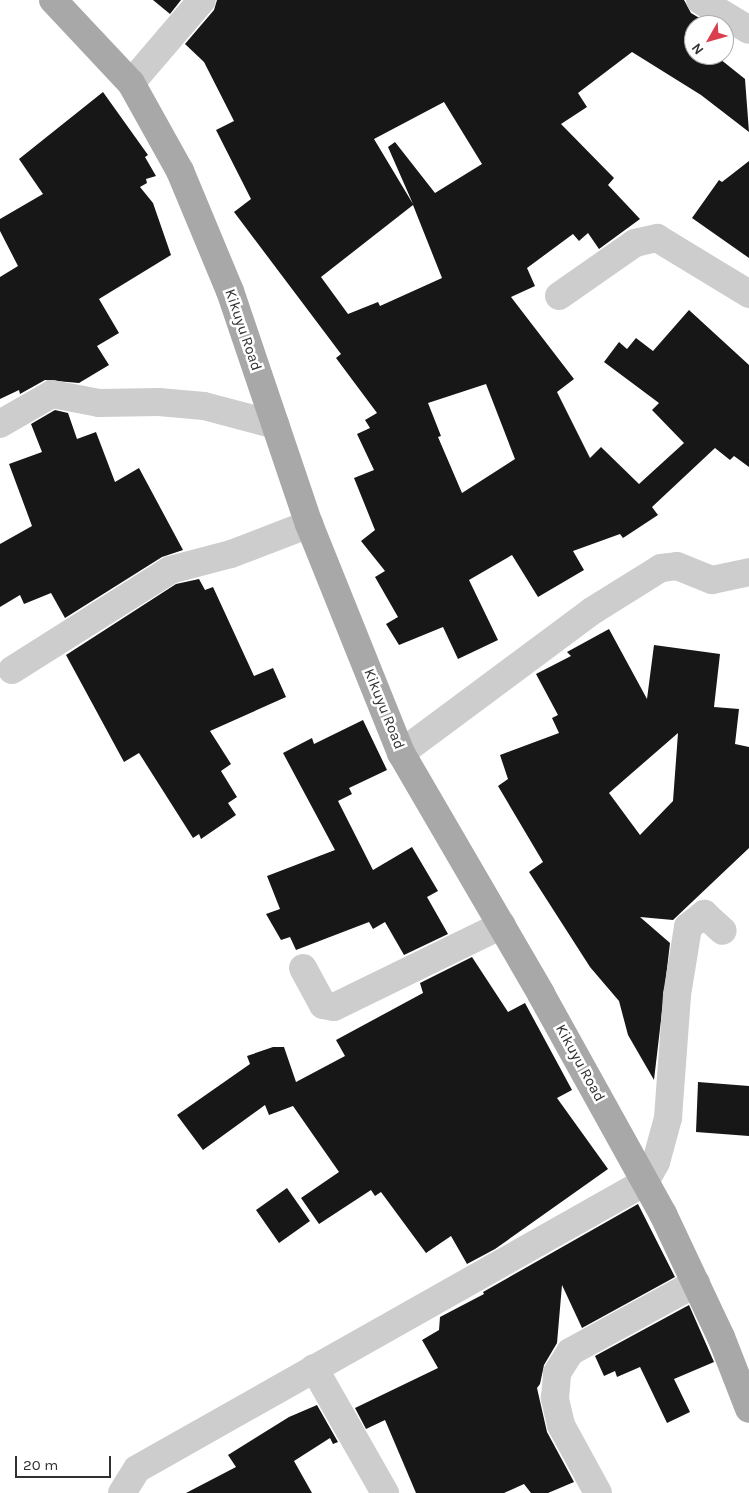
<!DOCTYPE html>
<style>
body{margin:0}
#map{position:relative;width:749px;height:1493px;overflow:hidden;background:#fff;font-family:Karla,sans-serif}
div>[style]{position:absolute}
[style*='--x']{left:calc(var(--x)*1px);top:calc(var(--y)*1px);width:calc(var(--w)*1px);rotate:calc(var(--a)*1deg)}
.building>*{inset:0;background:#171717}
.minor>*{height:28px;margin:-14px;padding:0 14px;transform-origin:14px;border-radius:14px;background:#cdcdcd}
.major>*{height:28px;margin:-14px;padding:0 14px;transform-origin:14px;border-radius:14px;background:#a8a8a8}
span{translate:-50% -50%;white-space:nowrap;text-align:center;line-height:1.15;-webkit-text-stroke:5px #fff;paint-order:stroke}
.street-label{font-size:15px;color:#303030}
.north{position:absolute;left:684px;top:15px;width:50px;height:50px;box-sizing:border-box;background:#fff;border:1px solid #acacac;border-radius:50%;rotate:232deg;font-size:14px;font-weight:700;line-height:20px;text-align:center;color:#303030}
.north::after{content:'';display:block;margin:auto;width:18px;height:22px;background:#da3f4f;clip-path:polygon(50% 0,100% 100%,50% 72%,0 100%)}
.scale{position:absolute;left:15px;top:1456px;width:96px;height:22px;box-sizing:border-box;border:2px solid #303030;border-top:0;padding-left:6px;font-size:15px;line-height:18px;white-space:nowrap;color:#303030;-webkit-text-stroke:4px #fff;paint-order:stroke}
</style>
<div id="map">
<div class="building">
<div style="clip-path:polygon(153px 0,181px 0,170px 14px)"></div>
<div style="clip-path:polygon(evenodd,217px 0,684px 0,691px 13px,711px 25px,694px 25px,694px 55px,715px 55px,745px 79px,749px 132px,701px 95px,632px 52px,578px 93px,587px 107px,561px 124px,614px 178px,608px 185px,640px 219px,599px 249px,588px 233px,579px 241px,573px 234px,527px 268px,535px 286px,511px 297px,574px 379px,557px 392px,590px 458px,601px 447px,639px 484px,684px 443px,652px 410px,659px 403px,604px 362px,619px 342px,627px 349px,636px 338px,653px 351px,689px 310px,749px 365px,749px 467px,734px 456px,730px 460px,715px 448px,652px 507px,658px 515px,623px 538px,620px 534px,573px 551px,584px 570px,538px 597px,512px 555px,469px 580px,498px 640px,458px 659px,443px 627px,399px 645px,386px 624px,398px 617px,375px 577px,385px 571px,361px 541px,375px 530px,354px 478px,374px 470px,357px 434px,370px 428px,365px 420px,377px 413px,336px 358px,341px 354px,234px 212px,251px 199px,216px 130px,234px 121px,204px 62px,185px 44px,214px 10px,217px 0,444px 102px,482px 164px,435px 193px,395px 142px,388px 147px,413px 204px,374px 139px,444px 102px,217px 0,413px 205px,442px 278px,380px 306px,378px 302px,348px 314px,321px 277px,413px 205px,217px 0,486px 384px,515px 459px,462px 493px,438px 437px,441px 436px,428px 403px,486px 384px)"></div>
<div style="clip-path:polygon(103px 92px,148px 155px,145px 157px,156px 176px,146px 179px,147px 183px,140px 187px,153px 203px,171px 255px,99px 299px,119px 333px,97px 346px,109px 365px,79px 383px,45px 380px,20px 394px,19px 390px,0 399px,0 277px,18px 266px,0 231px,0 219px,43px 194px,19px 159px)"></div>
<div style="clip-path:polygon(749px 161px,749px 258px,692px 218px,719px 180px,722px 182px)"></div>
<div style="clip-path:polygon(55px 410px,68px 413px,77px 439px,96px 432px,115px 482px,139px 468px,183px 550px,162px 557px,65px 618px,51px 593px,24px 604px,20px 595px,0 607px,0 544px,32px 526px,9px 464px,42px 452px,31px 424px)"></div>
<div style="clip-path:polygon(199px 579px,205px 590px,213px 587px,254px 676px,273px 668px,286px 697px,210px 731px,231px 764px,221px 771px,237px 797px,228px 803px,236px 815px,201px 839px,199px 834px,193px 838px,139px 753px,124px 762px,66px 655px,176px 584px)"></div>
<div style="clip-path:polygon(evenodd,609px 629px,647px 699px,654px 645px,720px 654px,714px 707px,739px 709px,735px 744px,749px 747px,749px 848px,673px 920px,640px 917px,670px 943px,654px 1080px,628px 1035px,619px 1001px,590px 967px,529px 872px,543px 862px,498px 786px,508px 779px,500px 755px,559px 733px,552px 718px,558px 715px,536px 674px,571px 656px,567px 652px,609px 629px,678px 733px,673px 801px,640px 835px,609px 793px,678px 733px)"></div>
<div style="clip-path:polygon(363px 720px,387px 770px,349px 788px,352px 794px,338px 801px,373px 870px,412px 847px,438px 891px,427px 897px,448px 934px,404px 955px,385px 922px,373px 929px,369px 922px,296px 950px,290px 937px,281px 940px,266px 914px,280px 909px,267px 876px,335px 850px,283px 753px,312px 738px,314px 744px)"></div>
<div style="clip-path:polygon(472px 957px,508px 1012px,525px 1003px,572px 1090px,557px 1098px,608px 1169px,495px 1249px,467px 1264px,451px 1236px,426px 1253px,381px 1192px,375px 1196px,371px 1190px,319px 1224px,301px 1198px,339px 1172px,293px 1106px,269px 1115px,265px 1105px,203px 1150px,177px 1115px,250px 1064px,247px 1056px,273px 1047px,284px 1047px,296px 1082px,345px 1056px,336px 1040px,423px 993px,420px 983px)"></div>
<div style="clip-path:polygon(698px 1082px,749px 1086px,749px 1136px,696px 1132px)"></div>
<div style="clip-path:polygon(287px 1188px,310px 1221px,279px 1243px,256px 1210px)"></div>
<div style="clip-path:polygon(638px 1204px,675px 1277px,582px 1328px,562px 1285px,557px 1343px,544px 1365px,540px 1384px,537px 1388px,547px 1432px,574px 1482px,548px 1493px,531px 1493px,524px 1484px,504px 1493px,416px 1493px,385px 1420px,366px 1429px,355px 1408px,438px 1368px,422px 1340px,439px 1330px,440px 1317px,484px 1294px,483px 1292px)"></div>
<div style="clip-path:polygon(689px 1305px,714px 1362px,674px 1379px,690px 1412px,667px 1423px,640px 1367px,617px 1377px,615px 1371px,604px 1376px,595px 1356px)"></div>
<div style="clip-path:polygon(317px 1405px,338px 1442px,333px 1444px,330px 1438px,294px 1461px,312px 1493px,186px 1493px,236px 1467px,228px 1455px,289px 1417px)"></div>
</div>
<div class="minor">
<div style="--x:700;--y:0;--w:57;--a:31.5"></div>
<div style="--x:131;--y:83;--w:109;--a:-49.5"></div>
<div style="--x:559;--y:296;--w:93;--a:-34.9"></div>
<div style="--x:635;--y:243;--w:23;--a:-13"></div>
<div style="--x:657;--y:238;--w:108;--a:31.3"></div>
<div style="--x:0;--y:424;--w:60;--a:-30"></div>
<div style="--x:52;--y:394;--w:48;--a:10.8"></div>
<div style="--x:99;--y:403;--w:60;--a:-1"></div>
<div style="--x:159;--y:402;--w:45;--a:5.1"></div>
<div style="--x:204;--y:406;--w:74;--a:14.8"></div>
<div style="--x:12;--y:670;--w:187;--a:-32.3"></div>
<div style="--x:170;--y:570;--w:63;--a:-14.7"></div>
<div style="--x:231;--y:554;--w:84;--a:-21"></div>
<div style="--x:401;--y:753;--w:238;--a:-36.6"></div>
<div style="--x:592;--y:611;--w:81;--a:-31.9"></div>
<div style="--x:661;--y:568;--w:16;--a:-7"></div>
<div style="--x:677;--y:566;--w:38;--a:22"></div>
<div style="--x:712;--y:580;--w:38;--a:-12"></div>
<div style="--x:303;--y:968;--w:42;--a:61.6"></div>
<div style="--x:323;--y:1005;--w:11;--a:10"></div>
<div style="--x:334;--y:1007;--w:187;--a:-26"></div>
<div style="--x:314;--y:1368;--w:144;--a:60.4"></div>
<div style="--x:122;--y:1493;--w:28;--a:-58"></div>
<div style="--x:137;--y:1469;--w:583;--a:-29.46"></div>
<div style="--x:645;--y:1182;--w:23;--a:-61"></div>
<div style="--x:656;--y:1162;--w:46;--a:-74.7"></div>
<div style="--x:668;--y:1118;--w:123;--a:-85.8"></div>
<div style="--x:677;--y:995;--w:69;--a:-80.8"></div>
<div style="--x:688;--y:927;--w:21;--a:-39"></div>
<div style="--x:704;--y:914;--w:25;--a:42"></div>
<div style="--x:598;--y:1493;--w:77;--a:-118.6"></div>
<div style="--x:561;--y:1425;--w:28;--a:-103"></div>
<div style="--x:555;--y:1398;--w:25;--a:-85"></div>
<div style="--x:557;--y:1373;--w:25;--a:-58"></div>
<div style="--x:570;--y:1352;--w:144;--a:-28.7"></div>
</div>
<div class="major">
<div style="--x:53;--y:0;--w:114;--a:46.8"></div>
<div style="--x:131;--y:83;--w:101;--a:60.9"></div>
<div style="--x:180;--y:171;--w:130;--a:67.4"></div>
<div style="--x:230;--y:291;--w:246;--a:71.3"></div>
<div style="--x:309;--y:524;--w:247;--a:68.1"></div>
<div style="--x:401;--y:753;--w:279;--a:59.8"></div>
<div style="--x:541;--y:994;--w:252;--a:61"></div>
<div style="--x:663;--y:1214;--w:136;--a:64.8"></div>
<div style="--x:721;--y:1337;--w:77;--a:68.7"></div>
</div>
<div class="street-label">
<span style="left:243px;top:330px;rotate:71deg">Kikuyu Road</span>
<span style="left:384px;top:709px;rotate:68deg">Kikuyu Road</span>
<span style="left:580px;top:1063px;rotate:61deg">Kikuyu Road</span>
</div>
<div class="north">N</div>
<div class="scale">20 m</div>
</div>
